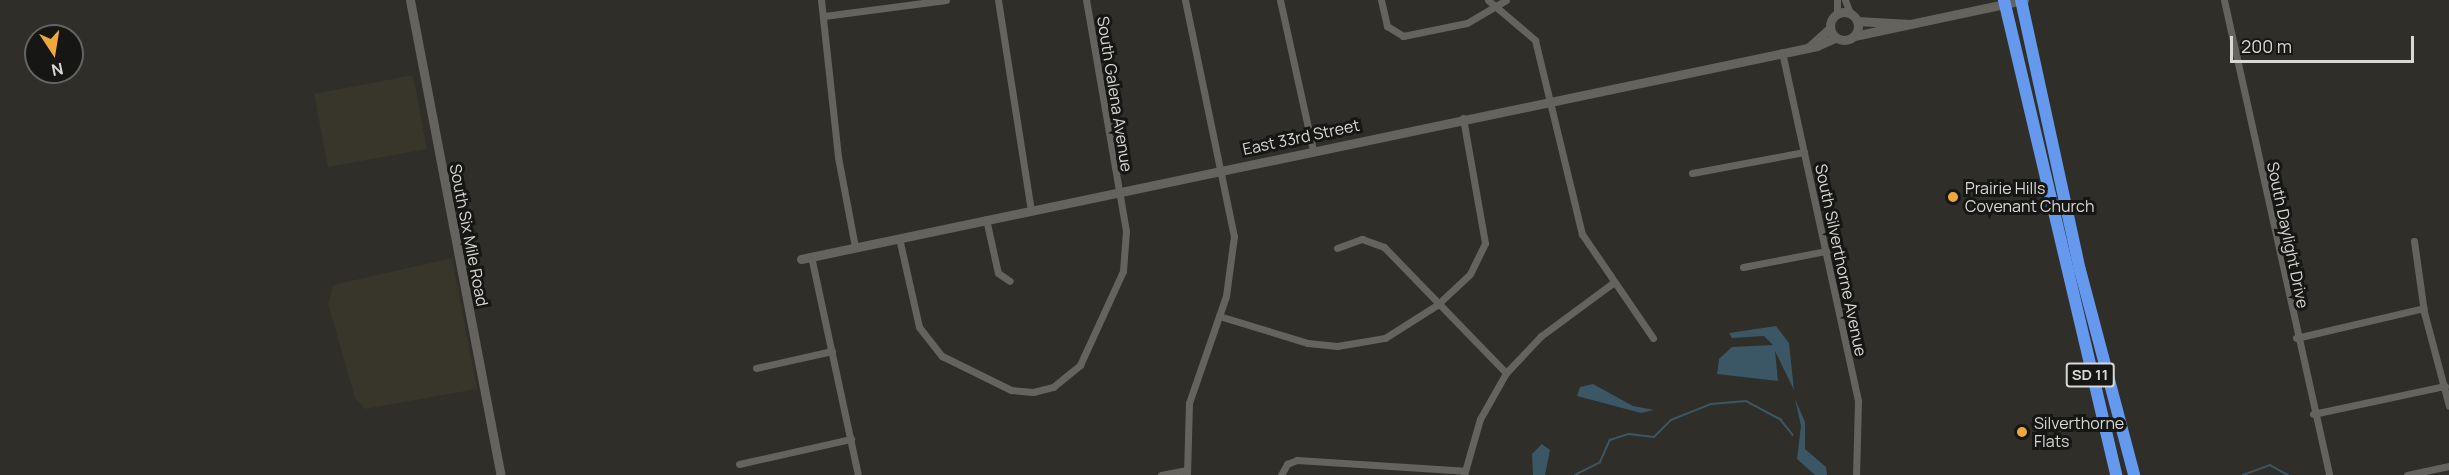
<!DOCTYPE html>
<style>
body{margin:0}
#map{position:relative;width:2449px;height:475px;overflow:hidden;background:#2f2e29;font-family:Manrope,sans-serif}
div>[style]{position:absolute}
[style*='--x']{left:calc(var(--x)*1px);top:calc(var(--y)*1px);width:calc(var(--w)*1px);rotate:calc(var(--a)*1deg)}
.built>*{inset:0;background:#38352a}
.water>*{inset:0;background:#3b5665}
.stream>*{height:1.5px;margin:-0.75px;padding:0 0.75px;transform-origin:0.75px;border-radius:0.75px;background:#3b5665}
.street>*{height:7px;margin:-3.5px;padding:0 3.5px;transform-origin:3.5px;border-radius:3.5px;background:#65635e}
.secondary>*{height:9px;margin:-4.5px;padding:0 4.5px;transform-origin:4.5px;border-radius:4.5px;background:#65635e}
.secondary>.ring{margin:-4.5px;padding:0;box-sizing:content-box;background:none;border:9px solid #65635e;border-radius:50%}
.highway>*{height:12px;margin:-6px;padding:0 6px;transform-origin:6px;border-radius:6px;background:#6499ed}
.dots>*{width:16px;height:16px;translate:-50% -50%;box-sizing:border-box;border:3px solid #161614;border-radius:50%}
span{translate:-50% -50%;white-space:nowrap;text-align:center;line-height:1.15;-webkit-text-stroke:6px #161614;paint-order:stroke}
.shield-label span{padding:2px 4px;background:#161614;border:2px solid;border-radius:4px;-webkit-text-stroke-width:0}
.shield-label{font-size:15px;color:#d9d8d5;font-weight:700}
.street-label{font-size:16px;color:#d9d8d5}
.poi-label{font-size:16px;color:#d9d8d5}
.left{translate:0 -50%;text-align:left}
.north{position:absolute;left:24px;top:24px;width:60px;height:60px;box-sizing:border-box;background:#161614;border:2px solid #646461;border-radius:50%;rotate:168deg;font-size:16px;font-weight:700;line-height:24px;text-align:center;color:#d9d8d5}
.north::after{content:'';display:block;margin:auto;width:21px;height:27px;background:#eea83c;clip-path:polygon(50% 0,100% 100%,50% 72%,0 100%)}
.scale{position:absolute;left:2230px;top:36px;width:184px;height:27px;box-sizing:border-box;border:3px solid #d9d8d5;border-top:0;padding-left:8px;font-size:18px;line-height:21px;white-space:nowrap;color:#d9d8d5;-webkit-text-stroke:4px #161614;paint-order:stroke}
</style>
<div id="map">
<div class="built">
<div style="clip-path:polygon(413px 75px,427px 149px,328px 167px,314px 94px)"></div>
<div style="clip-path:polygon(452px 258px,477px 389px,365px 409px,355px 398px,328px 304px,333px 285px)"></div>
</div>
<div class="water">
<div style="clip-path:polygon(1776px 326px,1789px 343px,1794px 390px,1775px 351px,1778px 381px,1717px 374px,1719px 359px,1732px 347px,1773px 345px,1764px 336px,1732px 338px,1729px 333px)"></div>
<div style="clip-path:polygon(1593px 384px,1633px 406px,1654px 410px,1641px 413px,1577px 396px,1580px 387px)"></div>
<div style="clip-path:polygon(1795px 399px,1805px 422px,1805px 449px,1826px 467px,1827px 475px,1815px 475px,1797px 459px,1801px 426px)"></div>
<div style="clip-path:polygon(1542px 444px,1550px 450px,1545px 475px,1533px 475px,1532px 454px)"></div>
</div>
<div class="stream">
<div style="--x:1808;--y:453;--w:9;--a:49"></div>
<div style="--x:1575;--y:475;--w:28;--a:-27"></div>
<div style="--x:1600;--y:462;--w:24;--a:-66"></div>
<div style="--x:1610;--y:440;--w:20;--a:-18"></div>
<div style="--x:1629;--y:434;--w:25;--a:7"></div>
<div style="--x:1654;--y:437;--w:24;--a:-45"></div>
<div style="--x:1671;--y:420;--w:43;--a:-21.8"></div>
<div style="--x:1711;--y:404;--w:35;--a:-5"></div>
<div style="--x:1746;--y:401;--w:40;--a:28"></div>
<div style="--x:1781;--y:420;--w:19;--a:51"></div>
<div style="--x:2243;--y:475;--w:29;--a:-20"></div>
<div style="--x:2270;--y:465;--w:21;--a:29"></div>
</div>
<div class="street">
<div style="--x:821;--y:0;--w:158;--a:83.8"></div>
<div style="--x:838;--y:157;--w:92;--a:79.3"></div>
<div style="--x:998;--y:0;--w:213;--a:81.1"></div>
<div style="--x:1185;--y:0;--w:241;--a:78.3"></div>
<div style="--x:1234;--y:236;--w:61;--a:97.6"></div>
<div style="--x:1226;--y:296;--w:113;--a:109.1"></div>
<div style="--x:1189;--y:403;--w:72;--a:91.6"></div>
<div style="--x:1280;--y:0;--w:154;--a:77.6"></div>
<div style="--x:1381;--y:0;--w:27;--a:77"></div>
<div style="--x:1387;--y:26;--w:19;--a:32"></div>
<div style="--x:1403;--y:36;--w:65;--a:-11.5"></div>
<div style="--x:1467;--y:23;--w:45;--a:-30.5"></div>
<div style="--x:1488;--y:0;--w:62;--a:40.4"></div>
<div style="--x:1535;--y:40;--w:200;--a:76.4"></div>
<div style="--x:1582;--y:234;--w:126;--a:55.7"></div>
<div style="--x:1837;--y:0;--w:14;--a:90"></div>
<div style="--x:1845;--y:0;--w:14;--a:69"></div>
<div style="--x:2224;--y:0;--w:486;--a:77.5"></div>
<div style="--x:824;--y:16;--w:123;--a:-7.5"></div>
<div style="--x:1782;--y:52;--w:357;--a:77.7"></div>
<div style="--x:1858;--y:401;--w:74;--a:91.5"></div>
<div style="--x:1692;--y:173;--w:114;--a:-10.6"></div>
<div style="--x:986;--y:219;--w:55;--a:77.5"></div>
<div style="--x:998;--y:273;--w:14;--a:34"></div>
<div style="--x:899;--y:238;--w:91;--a:77.3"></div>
<div style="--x:919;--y:327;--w:37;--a:52"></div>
<div style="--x:942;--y:356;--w:77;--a:26.2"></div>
<div style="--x:1011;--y:390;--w:22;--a:5"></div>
<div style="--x:1033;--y:392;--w:21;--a:-14"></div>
<div style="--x:1053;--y:387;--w:35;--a:-39"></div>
<div style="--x:1080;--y:365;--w:103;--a:-65.4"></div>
<div style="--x:1123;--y:271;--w:40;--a:-85.7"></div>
<div style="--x:1126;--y:231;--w:234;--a:-99.8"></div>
<div style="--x:2414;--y:241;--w:72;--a:82"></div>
<div style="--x:2424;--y:312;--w:97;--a:75.1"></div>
<div style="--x:1337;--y:248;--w:27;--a:-20"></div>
<div style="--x:1362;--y:239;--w:23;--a:20"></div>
<div style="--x:1384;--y:247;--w:175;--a:45.9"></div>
<div style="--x:811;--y:256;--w:224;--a:77.9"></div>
<div style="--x:1743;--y:267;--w:85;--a:-10.9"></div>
<div style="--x:1219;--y:316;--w:93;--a:16.9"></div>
<div style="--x:1308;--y:343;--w:29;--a:6"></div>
<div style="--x:1337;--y:346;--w:49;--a:-9.5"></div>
<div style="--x:1385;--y:338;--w:62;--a:-32.4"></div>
<div style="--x:1437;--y:305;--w:45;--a:-43.2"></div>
<div style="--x:1470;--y:274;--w:34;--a:-64"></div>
<div style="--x:1485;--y:243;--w:127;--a:-100"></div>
<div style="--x:2296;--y:338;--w:131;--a:-13.2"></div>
<div style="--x:756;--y:368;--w:78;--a:-12.6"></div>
<div style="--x:2313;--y:414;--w:135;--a:-12"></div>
<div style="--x:739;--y:464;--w:115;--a:-12.6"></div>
<div style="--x:1161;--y:475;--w:25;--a:-11"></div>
<div style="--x:1281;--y:475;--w:13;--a:-61"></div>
<div style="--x:1287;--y:464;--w:11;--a:-22"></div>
<div style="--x:1297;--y:460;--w:168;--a:3.7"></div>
<div style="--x:1464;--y:475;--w:58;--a:-74.1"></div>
<div style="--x:1480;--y:419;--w:53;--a:-60.5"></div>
<div style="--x:1506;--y:373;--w:51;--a:-46.6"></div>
<div style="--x:1541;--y:336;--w:89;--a:-36.4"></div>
<div style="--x:2407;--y:475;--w:43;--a:-12.1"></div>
</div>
<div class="secondary">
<div style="--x:410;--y:0;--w:484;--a:79.2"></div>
<div class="ring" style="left:1830px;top:12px;width:19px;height:19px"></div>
<div style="--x:1857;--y:21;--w:54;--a:3.2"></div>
<div style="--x:1854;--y:36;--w:174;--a:-12"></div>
<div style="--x:1809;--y:47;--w:28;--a:-42"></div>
<div style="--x:801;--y:259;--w:1038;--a:-11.84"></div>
<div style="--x:1817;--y:46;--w:20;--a:-24"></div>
</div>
<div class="highway">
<div style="--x:2004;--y:0;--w:488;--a:76.7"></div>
<div style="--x:2021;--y:0;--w:276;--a:77.7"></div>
<div style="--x:2080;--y:270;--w:212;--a:75.2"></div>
</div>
<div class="dots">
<div style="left:1953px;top:197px;background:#eea83c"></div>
<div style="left:2022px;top:432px;background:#eea83c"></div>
</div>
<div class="shield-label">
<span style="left:2090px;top:375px">SD 11</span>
</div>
<div class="street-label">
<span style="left:1115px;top:94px;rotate:81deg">South Galena Avenue</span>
<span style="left:1301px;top:137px;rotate:-12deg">East 33rd Street</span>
<span style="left:469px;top:235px;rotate:79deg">South Six Mile Road</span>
<span style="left:2288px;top:235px;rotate:78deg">South Daylight Drive</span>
<span style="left:1841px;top:260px;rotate:78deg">South Silverthorne Avenue</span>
</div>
<div class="poi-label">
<span class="left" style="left:1965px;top:197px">Prairie Hills<br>Covenant Church</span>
<span class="left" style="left:2034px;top:432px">Silverthorne<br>Flats</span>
</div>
<div class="north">N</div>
<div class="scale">200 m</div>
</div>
